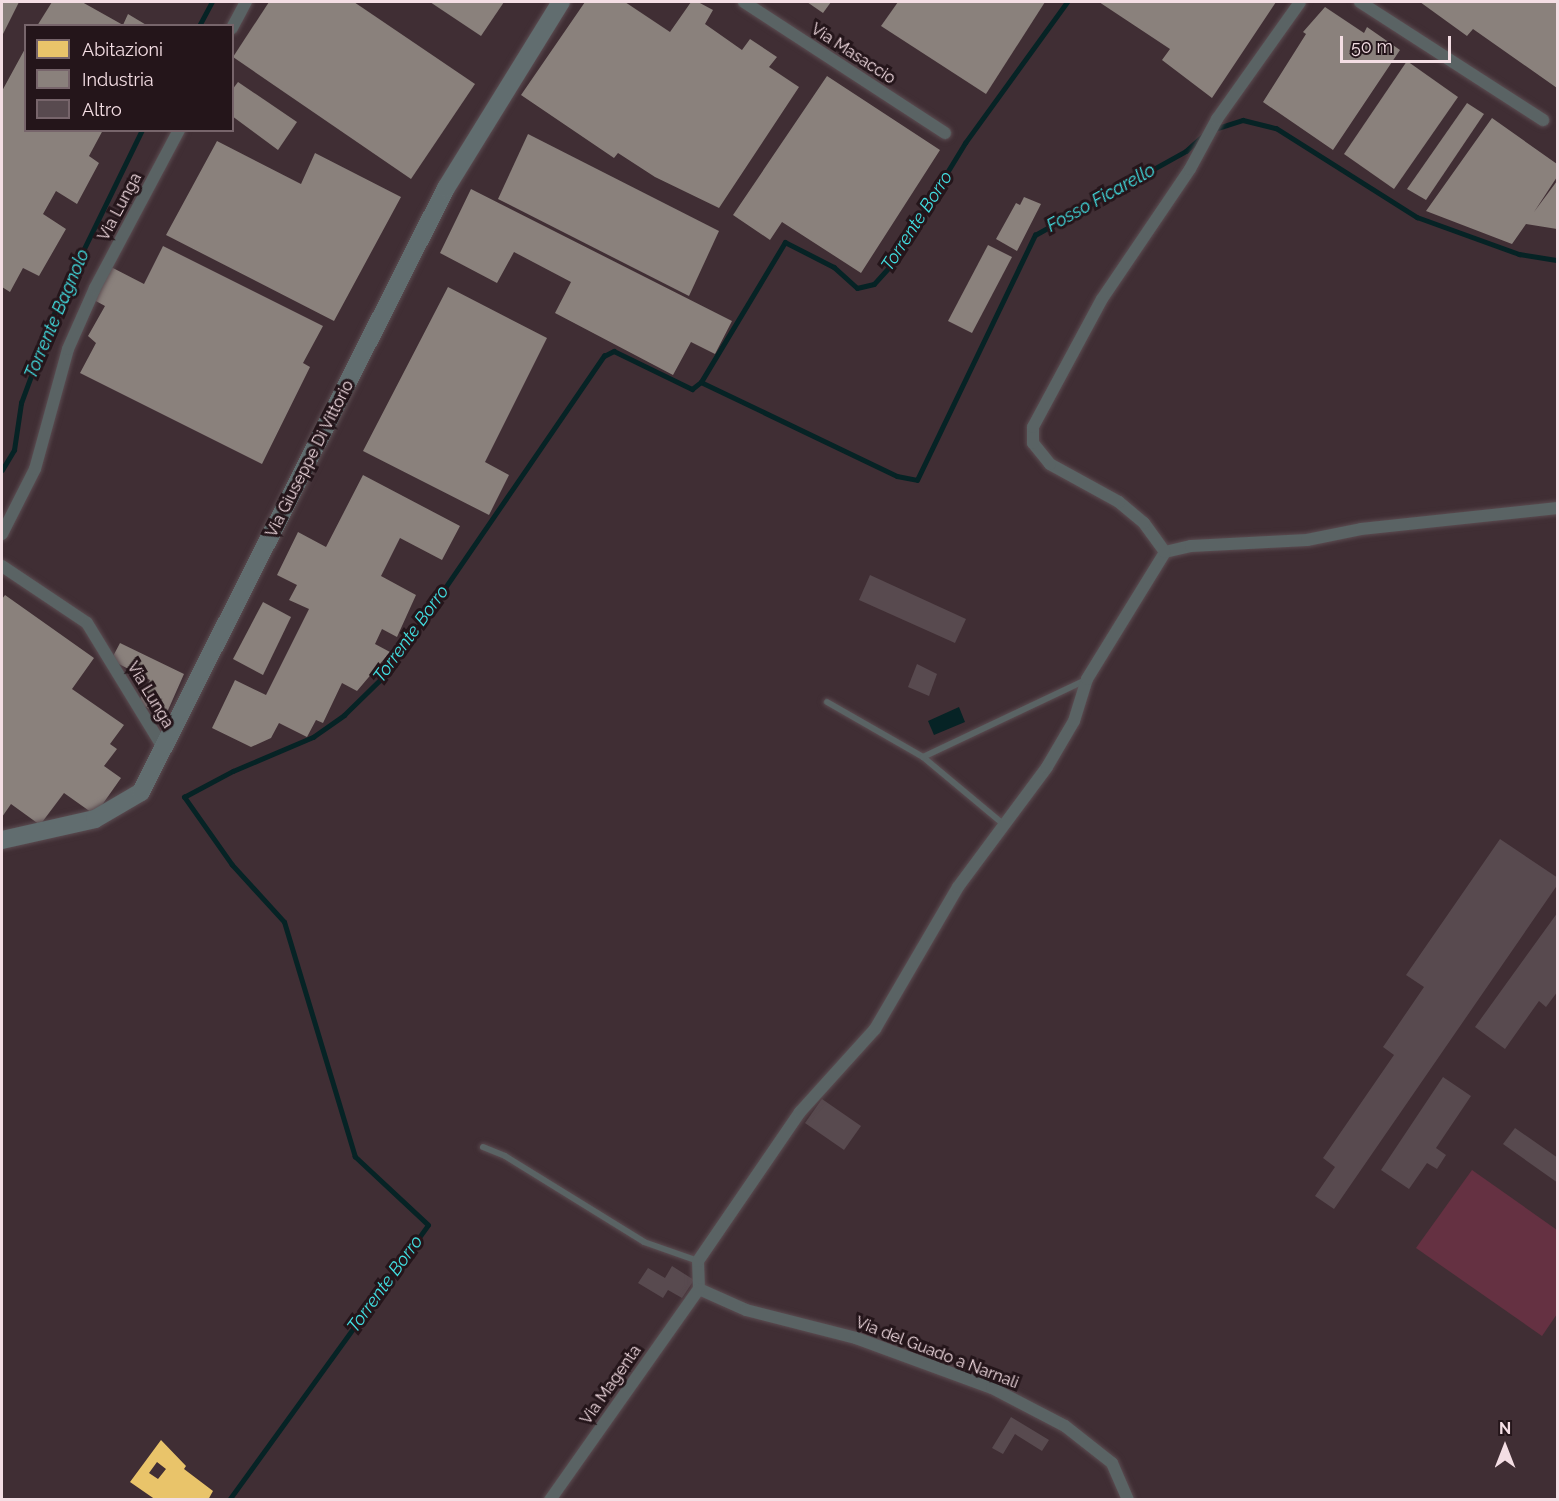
<!DOCTYPE html>
<style>
body{margin:0}
#map{position:relative;width:1559px;height:1501px;overflow:hidden;background:#402e34;font-family:Raleway,sans-serif}
div>[style]{position:absolute}
[style*='--x']{left:calc(var(--x)*1px);top:calc(var(--y)*1px);width:calc(var(--w)*1px);rotate:calc(var(--a)*1deg)}
.green>*{inset:0;background:#653142}
.water>*{inset:0;background:#062325}
.homes>*{inset:0;background:#e9c46a}
.industry>*{inset:0;background:#8a817c}
.stream>*{height:4.5px;margin:-2.25px;padding:0 2.25px;transform-origin:2.25px;border-radius:2.25px;background:#062325}
.building>*{inset:0;background:#584a4f}
.roads{filter:drop-shadow(0 0 2px #5b4c51) drop-shadow(0 0 2px #5b4c51)}
.lane>*{height:6px;margin:-3px;padding:0 3px;transform-origin:3px;border-radius:3px;background:#5a6364}
.street>*{height:12px;margin:-6px;padding:0 6px;transform-origin:6px;border-radius:6px;background:#5a6364}
.secondary>*{height:18px;margin:-9px;padding:0 9px;transform-origin:9px;border-radius:9px;background:#616d6f}
span{translate:-50% -50%;white-space:nowrap;text-align:center;line-height:1.15;-webkit-text-stroke:6px #24151a;paint-order:stroke}
.street-label{font-size:16px;color:#f4dee4}
.water-label{font-size:18px;color:#42e0e3;font-style:italic}
.frame{position:absolute;inset:0;border:3px solid #f4dee4;pointer-events:none}
.legend{position:absolute;left:24px;top:24px;width:210px;height:108px;box-sizing:border-box;background:#24151a;border:2px solid #77656b;margin:0;padding:8px 10px;list-style:none;font-size:18px;color:#f4dee4}
.legend li{display:flex;align-items:center;gap:12px;height:30px}
.legend b{width:30px;border:2px solid #77656b}
.north{position:absolute;left:1475px;top:1417px;width:60px;height:60px;-webkit-text-stroke:4px #24151a;paint-order:stroke;rotate:0deg;font-size:16px;font-weight:700;line-height:24px;text-align:center;color:#f4dee4}
.north::after{content:'';display:block;margin:auto;width:21px;height:27px;background:#f4dee4;clip-path:polygon(50% 0,100% 100%,50% 72%,0 100%)}
.scale{position:absolute;left:1340px;top:36px;width:111px;height:27px;box-sizing:border-box;border:3px solid #f4dee4;border-top:0;padding-left:8px;font-size:18px;line-height:21px;white-space:nowrap;color:#f4dee4;-webkit-text-stroke:4px #24151a;paint-order:stroke}
</style>
<div id="map">
<div class="green">
<div style="clip-path:polygon(1472px 1170px,1557px 1230px,1557px 1314px,1542px 1336px,1416px 1248px)"></div>
</div>
<div class="water">
<div style="clip-path:polygon(959px 707px,965px 722px,934px 735px,928px 721px)"></div>
</div>
<div class="homes">
<div style="clip-path:polygon(evenodd,161px 1440px,186px 1466px,184px 1469px,213px 1491px,208px 1500px,156px 1500px,130px 1482px,161px 1440px,157px 1462px,166px 1469px,158px 1479px,149px 1473px,157px 1462px)"></div>
</div>
<div class="industry">
<div style="clip-path:polygon(2px 2px,19px 2px,2px 36px)"></div>
<div style="clip-path:polygon(52px 2px,82px 2px,123px 25px,128px 14px,148px 26px,37px 26px)"></div>
<div style="clip-path:polygon(269px 2px,354px 2px,475px 84px,411px 179px,233px 57px)"></div>
<div style="clip-path:polygon(430px 2px,504px 2px,481px 36px)"></div>
<div style="clip-path:polygon(585px 2px,625px 2px,670px 32px,691px 2px,698px 2px,713px 10px,705px 24px,742px 50px,750px 39px,777px 57px,769px 67px,799px 87px,719px 208px,655px 177px,618px 153px,614px 158px,521px 95px)"></div>
<div style="clip-path:polygon(807px 2px,831px 2px,823px 13px)"></div>
<div style="clip-path:polygon(898px 2px,1045px 2px,986px 94px,881px 26px)"></div>
<div style="clip-path:polygon(1099px 2px,1276px 2px,1212px 98px,1162px 60px,1170px 49px)"></div>
<div style="clip-path:polygon(1420px 2px,1557px 2px,1557px 88px,1473px 29px,1467px 36px)"></div>
<div style="clip-path:polygon(1325px 7px,1364px 33px,1367px 27px,1400px 50px,1333px 150px,1263px 102px,1306px 34px,1303px 32px)"></div>
<div style="clip-path:polygon(26px 47px,26px 130px,103px 130px,89px 156px,99px 163px,77px 204px,56px 191px,43px 214px,66px 229px,39px 276px,23px 268px,10px 292px,2px 287px,2px 91px)"></div>
<div style="clip-path:polygon(1407px 61px,1458px 97px,1394px 189px,1344px 154px)"></div>
<div style="clip-path:polygon(827px 76px,940px 150px,861px 273px,782px 222px,770px 240px,733px 215px)"></div>
<div style="clip-path:polygon(238px 82px,297px 122px,278px 150px,232px 116px,232px 90px)"></div>
<div style="clip-path:polygon(1467px 103px,1484px 114px,1426px 200px,1407px 189px)"></div>
<div style="clip-path:polygon(1492px 118px,1557px 164px,1557px 177px,1534px 212px,1557px 181px,1557px 229px,1526px 224px,1512px 244px,1426px 211px)"></div>
<div style="clip-path:polygon(528px 134px,719px 231px,689px 296px,498px 199px)"></div>
<div style="clip-path:polygon(217px 141px,301px 184px,315px 153px,401px 197px,334px 321px,166px 235px)"></div>
<div style="clip-path:polygon(471px 189px,732px 321px,715px 354px,691px 342px,673px 375px,555px 313px,571px 282px,514px 252px,497px 283px,440px 253px)"></div>
<div style="clip-path:polygon(1024px 197px,1041px 204px,1017px 251px,996px 239px,1016px 203px,1020px 205px)"></div>
<div style="clip-path:polygon(988px 245px,1012px 257px,972px 333px,948px 321px)"></div>
<div style="clip-path:polygon(163px 246px,323px 326px,303px 363px,310px 367px,262px 464px,80px 373px,96px 343px,88px 336px,105px 306px,94px 300px,111px 267px,144px 284px)"></div>
<div style="clip-path:polygon(448px 287px,547px 338px,485px 462px,509px 475px,489px 515px,363px 451px)"></div>
<div style="clip-path:polygon(363px 475px,460px 526px,442px 560px,400px 538px,381px 576px,416px 595px,397px 637px,382px 629px,375px 644px,390px 652px,357px 691px,342px 683px,323px 723px,316px 720px,307px 737px,279px 723px,271px 738px,251px 747px,212px 728px,235px 680px,266px 695px,309px 609px,289px 600px,297px 585px,277px 575px,298px 532px,326px 547px)"></div>
<div style="clip-path:polygon(5px 595px,94px 658px,72px 689px,124px 725px,110px 744px,117px 749px,104px 766px,121px 778px,95px 815px,64px 793px,40px 825px,11px 804px,2px 817px,2px 599px)"></div>
<div style="clip-path:polygon(263px 602px,291px 617px,263px 675px,233px 659px)"></div>
<div style="clip-path:polygon(120px 643px,184px 674px,165px 717px,138px 703px,150px 680px,111px 660px)"></div>
</div>
<div class="stream">
<div style="--x:199;--y:26;--w:27;--a:-62"></div>
<div style="--x:1215;--y:129;--w:29;--a:-18"></div>
<div style="--x:1243;--y:120;--w:34;--a:14"></div>
<div style="--x:1276;--y:128;--w:167;--a:32.3"></div>
<div style="--x:1417;--y:217;--w:109;--a:19.9"></div>
<div style="--x:1519;--y:254;--w:39;--a:9"></div>
<div style="--x:701;--y:382;--w:217;--a:25.6"></div>
<div style="--x:897;--y:476;--w:20;--a:11"></div>
<div style="--x:917;--y:480;--w:272;--a:-64.3"></div>
<div style="--x:1035;--y:235;--w:173;--a:-29.1"></div>
<div style="--x:1186;--y:151;--w:28;--a:-42"></div>
<div style="--x:2;--y:470;--w:23;--a:-59"></div>
<div style="--x:14;--y:450;--w:48;--a:-81.5"></div>
<div style="--x:21;--y:403;--w:110;--a:-69.7"></div>
<div style="--x:59;--y:300;--w:189;--a:-64"></div>
<div style="--x:229;--y:1500;--w:339;--a:-54.1"></div>
<div style="--x:428;--y:1225;--w:100;--a:-137"></div>
<div style="--x:355;--y:1157;--w:245;--a:-106.8"></div>
<div style="--x:284;--y:922;--w:77;--a:-132.4"></div>
<div style="--x:232;--y:865;--w:83;--a:-125.2"></div>
<div style="--x:184;--y:797;--w:55;--a:-28"></div>
<div style="--x:233;--y:771;--w:87;--a:-23"></div>
<div style="--x:313;--y:737;--w:38;--a:-35"></div>
<div style="--x:344;--y:715;--w:59;--a:-44.3"></div>
<div style="--x:386;--y:674;--w:386;--a:-55.6"></div>
<div style="--x:604;--y:356;--w:11;--a:-27"></div>
<div style="--x:614;--y:351;--w:87;--a:26"></div>
<div style="--x:692;--y:389;--w:11;--a:-38"></div>
<div style="--x:701;--y:382;--w:163;--a:-59"></div>
<div style="--x:785;--y:242;--w:55;--a:27"></div>
<div style="--x:834;--y:267;--w:31;--a:42"></div>
<div style="--x:857;--y:288;--w:17;--a:-13"></div>
<div style="--x:874;--y:284;--w:24;--a:-48"></div>
<div style="--x:890;--y:266;--w:144;--a:-58.6"></div>
<div style="--x:965;--y:143;--w:174;--a:-54.1"></div>
</div>
<div class="building">
<div style="clip-path:polygon(870px 575px,966px 619px,955px 643px,859px 600px)"></div>
<div style="clip-path:polygon(917px 664px,937px 674px,929px 696px,908px 687px)"></div>
<div style="clip-path:polygon(1500px 839px,1558px 878px,1558px 884px,1334px 1209px,1315px 1196px,1335px 1167px,1323px 1158px,1394px 1055px,1383px 1047px,1424px 987px,1406px 975px)"></div>
<div style="clip-path:polygon(1558px 912px,1558px 991px,1546px 1007px,1539px 1001px,1505px 1049px,1475px 1027px)"></div>
<div style="clip-path:polygon(1443px 1077px,1471px 1096px,1436px 1148px,1446px 1155px,1437px 1169px,1427px 1163px,1409px 1189px,1381px 1170px)"></div>
<div style="clip-path:polygon(822px 1099px,861px 1126px,844px 1150px,805px 1123px)"></div>
<div style="clip-path:polygon(1515px 1128px,1558px 1158px,1558px 1183px,1503px 1144px)"></div>
<div style="clip-path:polygon(672px 1266px,694px 1280px,682px 1298px,668px 1290px,663px 1298px,638px 1283px,648px 1268px,665px 1278px)"></div>
<div style="clip-path:polygon(1011px 1417px,1049px 1440px,1042px 1451px,1015px 1434px,1003px 1454px,992px 1448px)"></div>
</div>
<div class="roads">
<div class="lane">
<div style="--x:827;--y:702;--w:111;--a:29.8"></div>
<div style="--x:923;--y:757;--w:103;--a:39.9"></div>
<div style="--x:923;--y:757;--w:180;--a:-25.3"></div>
<div style="--x:483;--y:1147;--w:24;--a:22"></div>
<div style="--x:505;--y:1156;--w:163;--a:31.7"></div>
<div style="--x:644;--y:1242;--w:57;--a:19.4"></div>
</div>
<div class="street">
<div style="--x:744;--y:2;--w:240;--a:33.1"></div>
<div style="--x:1360;--y:2;--w:218;--a:32.8"></div>
<div style="--x:232;--y:28;--w:30;--a:-62"></div>
<div style="--x:2;--y:534;--w:73;--a:-63.1"></div>
<div style="--x:35;--y:469;--w:124;--a:-74.6"></div>
<div style="--x:68;--y:349;--w:67;--a:-66.1"></div>
<div style="--x:95;--y:288;--w:179;--a:-62"></div>
<div style="--x:1165;--y:552;--w:27;--a:-13"></div>
<div style="--x:1191;--y:546;--w:116;--a:-3"></div>
<div style="--x:1307;--y:540;--w:55;--a:-11.5"></div>
<div style="--x:1361;--y:529;--w:198;--a:-6.1"></div>
<div style="--x:2;--y:566;--w:102;--a:33.8"></div>
<div style="--x:87;--y:623;--w:148;--a:58.6"></div>
<div style="--x:699;--y:1289;--w:28;--a:-92"></div>
<div style="--x:698;--y:1261;--w:181;--a:-55.6"></div>
<div style="--x:800;--y:1112;--w:112;--a:-47.9"></div>
<div style="--x:875;--y:1029;--w:164;--a:-59.7"></div>
<div style="--x:958;--y:887;--w:149;--a:-53.4"></div>
<div style="--x:1047;--y:767;--w:53;--a:-59.6"></div>
<div style="--x:1074;--y:721;--w:44;--a:-72.8"></div>
<div style="--x:1087;--y:679;--w:149;--a:-58.4"></div>
<div style="--x:1165;--y:552;--w:36;--a:-126"></div>
<div style="--x:1144;--y:523;--w:33;--a:-140"></div>
<div style="--x:1119;--y:502;--w:79;--a:-151.2"></div>
<div style="--x:1050;--y:464;--w:27;--a:-129"></div>
<div style="--x:1033;--y:443;--w:16;--a:-90"></div>
<div style="--x:1033;--y:427;--w:145;--a:-61.7"></div>
<div style="--x:1102;--y:299;--w:157;--a:-55.9"></div>
<div style="--x:1190;--y:169;--w:57;--a:-61.6"></div>
<div style="--x:1217;--y:119;--w:143;--a:-54.6"></div>
<div style="--x:699;--y:1289;--w:51;--a:24.1"></div>
<div style="--x:746;--y:1310;--w:114;--a:14.3"></div>
<div style="--x:856;--y:1338;--w:145;--a:20.2"></div>
<div style="--x:992;--y:1388;--w:82;--a:27.5"></div>
<div style="--x:1065;--y:1426;--w:60;--a:38.2"></div>
<div style="--x:1112;--y:1463;--w:40;--a:66.6"></div>
<div style="--x:550;--y:1500;--w:258;--a:-54.8"></div>
</div>
<div class="secondary">
<div style="--x:2;--y:840;--w:95;--a:-12.7"></div>
<div style="--x:95;--y:819;--w:53;--a:-30.4"></div>
<div style="--x:141;--y:792;--w:677;--a:-63.21"></div>
<div style="--x:446;--y:188;--w:219;--a:-58.3"></div>
</div>
</div>
<div class="street-label">
<span style="left:853px;top:54px;rotate:33deg">Via Masaccio</span>
<span style="left:120px;top:207px;rotate:-62deg">Via Lunga</span>
<span style="left:310px;top:459px;rotate:-63deg">Via Giuseppe Di Vittorio</span>
<span style="left:150px;top:695px;rotate:59deg">Via Lunga</span>
<span style="left:937px;top:1353px;rotate:21deg">Via del Guado a Narnali</span>
<span style="left:611px;top:1385px;rotate:-55deg">Via Magenta</span>
</div>
<div class="water-label">
<span style="left:1101px;top:198px;rotate:-29deg">Fosso Ficarello</span>
<span style="left:917px;top:221px;rotate:-57deg">Torrente Borro</span>
<span style="left:57px;top:314px;rotate:-67deg">Torrente Bagnolo</span>
<span style="left:411px;top:634px;rotate:-54deg">Torrente Borro</span>
<span style="left:385px;top:1284px;rotate:-54deg">Torrente Borro</span>
</div>
<div class="frame"></div>
<ul class="legend">
<li><b style="height:16px;background:#e9c46a"></b>Abitazioni</li>
<li><b style="height:16px;background:#8a817c"></b>Industria</li>
<li><b style="height:16px;background:#584a4f"></b>Altro</li>
</ul>
<div class="north">N</div>
<div class="scale">50 m</div>
</div>
